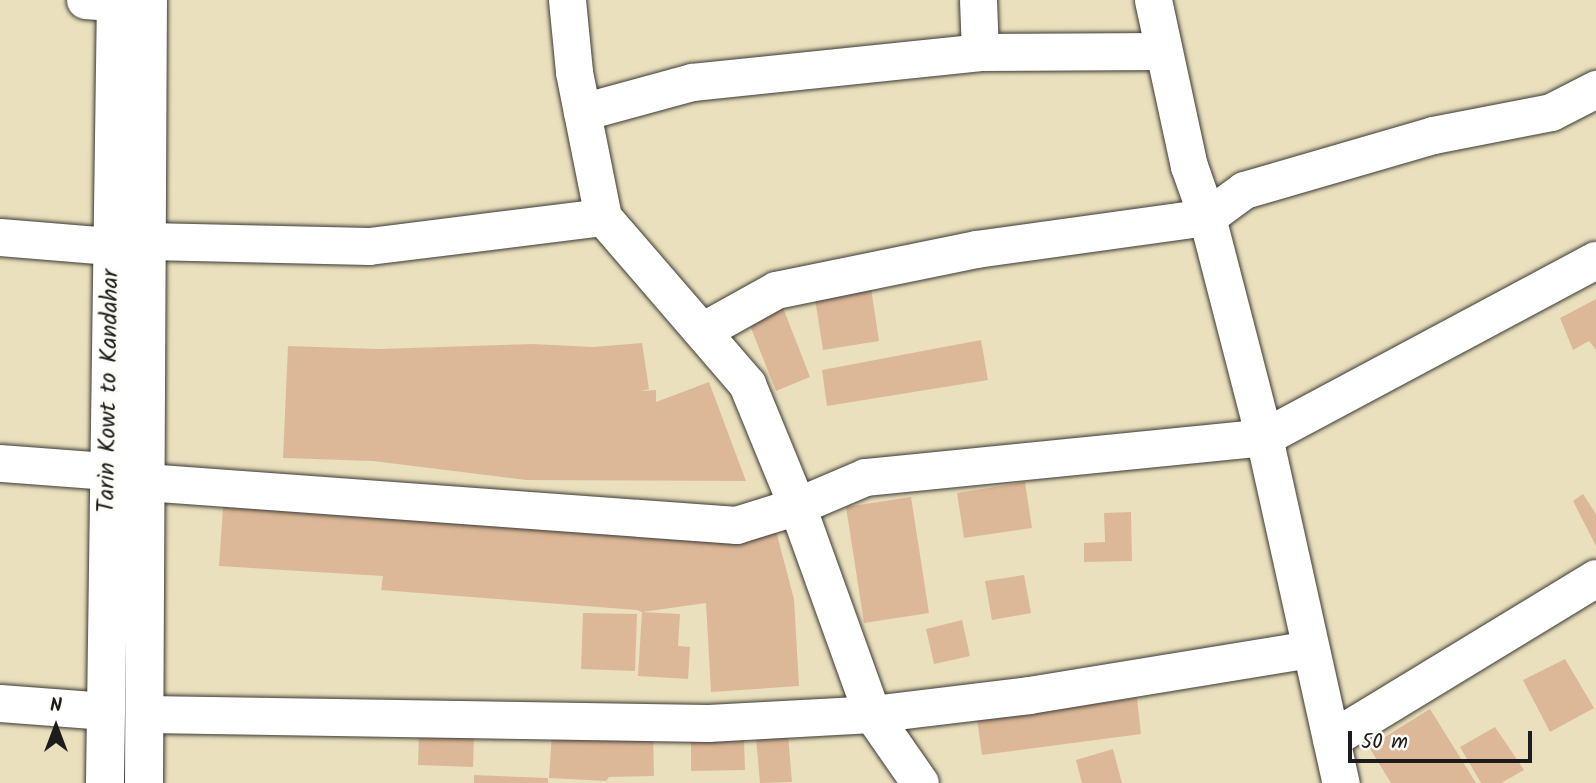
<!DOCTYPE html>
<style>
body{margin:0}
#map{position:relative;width:1596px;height:783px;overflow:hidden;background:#eae0bd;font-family:Kalam,sans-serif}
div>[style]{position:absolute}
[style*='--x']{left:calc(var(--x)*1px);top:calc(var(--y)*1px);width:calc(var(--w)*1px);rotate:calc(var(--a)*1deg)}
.building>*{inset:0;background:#ddb898}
.roads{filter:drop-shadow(0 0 2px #3b3934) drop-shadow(0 0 2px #3b3934)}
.minor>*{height:37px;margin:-18.5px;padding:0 18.5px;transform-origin:18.5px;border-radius:18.5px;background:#fff}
.major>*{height:38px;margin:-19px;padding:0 19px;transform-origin:19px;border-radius:19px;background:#fff}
span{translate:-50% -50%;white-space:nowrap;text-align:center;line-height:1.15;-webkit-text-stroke:6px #fdfcf7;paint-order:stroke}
.street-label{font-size:24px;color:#1c1c1c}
.north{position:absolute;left:21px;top:692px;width:70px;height:70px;-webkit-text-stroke:5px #fdfcf7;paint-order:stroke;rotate:0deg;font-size:19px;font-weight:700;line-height:28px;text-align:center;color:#1c1c1c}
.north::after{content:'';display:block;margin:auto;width:24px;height:32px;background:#1c1c1c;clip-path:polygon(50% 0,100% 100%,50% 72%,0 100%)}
.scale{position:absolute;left:1348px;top:731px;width:184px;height:32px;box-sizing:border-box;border:4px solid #1c1c1c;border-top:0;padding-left:9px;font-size:21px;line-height:24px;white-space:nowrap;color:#1c1c1c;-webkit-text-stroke:5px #fdfcf7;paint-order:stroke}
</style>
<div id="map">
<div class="building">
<div style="clip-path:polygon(871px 288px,879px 341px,823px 350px,815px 299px)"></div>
<div style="clip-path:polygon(1596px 299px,1596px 350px,1589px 341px,1573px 350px,1560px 318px)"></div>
<div style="clip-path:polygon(782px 305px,810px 377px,776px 391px,747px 318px)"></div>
<div style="clip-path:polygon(981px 340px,988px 380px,827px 406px,822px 370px)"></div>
<div style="clip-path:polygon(642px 343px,649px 389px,641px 391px,656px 390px,656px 402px,709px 382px,746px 481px,526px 480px,373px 461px,283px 458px,288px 346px,378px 349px,533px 344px,593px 347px)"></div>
<div style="clip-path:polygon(1025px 482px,1032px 528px,964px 538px,957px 493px)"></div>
<div style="clip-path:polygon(224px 494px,776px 531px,794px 599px,799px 686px,711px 692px,706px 603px,642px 612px,680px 614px,678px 646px,690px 647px,688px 679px,638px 676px,642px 612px,637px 610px,381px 590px,383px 576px,219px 566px)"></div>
<div style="clip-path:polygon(1583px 494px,1596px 514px,1596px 546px,1573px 501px)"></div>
<div style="clip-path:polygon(911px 497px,929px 613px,864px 623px,846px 507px)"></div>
<div style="clip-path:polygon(1131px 512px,1132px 561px,1084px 562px,1084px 543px,1105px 542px,1104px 513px)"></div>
<div style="clip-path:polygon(1024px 575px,1031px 613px,992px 620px,985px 581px)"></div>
<div style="clip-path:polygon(583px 613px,637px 614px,635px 671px,581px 669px)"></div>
<div style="clip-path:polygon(962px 620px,970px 656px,934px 664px,926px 629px)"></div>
<div style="clip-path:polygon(1565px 659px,1594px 708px,1550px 732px,1523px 680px)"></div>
<div style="clip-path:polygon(1137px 698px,1141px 734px,982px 755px,977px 719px)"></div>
<div style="clip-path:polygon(1430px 709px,1476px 783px,1391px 783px,1369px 747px)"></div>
<div style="clip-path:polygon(1495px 727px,1524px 770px,1501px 783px,1481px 783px,1460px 747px)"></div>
<div style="clip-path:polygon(552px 733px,653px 734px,654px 776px,609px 777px,606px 781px,549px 778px)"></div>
<div style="clip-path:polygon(419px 734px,474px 736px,473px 767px,418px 765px)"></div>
<div style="clip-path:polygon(788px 735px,792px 782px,760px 783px,756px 738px)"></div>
<div style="clip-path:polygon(691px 740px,744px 740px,745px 770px,691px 771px)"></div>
<div style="clip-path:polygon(1113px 749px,1122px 783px,1082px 783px,1076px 760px)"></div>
<div style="clip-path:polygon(474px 775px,548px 778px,548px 783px,474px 783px)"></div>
</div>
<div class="roads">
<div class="minor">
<div style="--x:85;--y:0;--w:31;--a:4"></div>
<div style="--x:567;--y:0;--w:72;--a:84.4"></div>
<div style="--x:574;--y:72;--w:148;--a:78.7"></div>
<div style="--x:603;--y:217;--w:221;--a:49.2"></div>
<div style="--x:747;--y:384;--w:132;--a:67.7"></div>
<div style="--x:797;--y:506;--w:221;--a:70.2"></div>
<div style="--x:872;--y:714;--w:84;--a:55.2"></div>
<div style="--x:978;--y:0;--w:52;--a:87.8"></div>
<div style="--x:1153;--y:0;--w:170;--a:77.8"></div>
<div style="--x:1189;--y:166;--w:54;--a:70.6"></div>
<div style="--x:1207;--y:217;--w:227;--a:75.5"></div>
<div style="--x:1264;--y:437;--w:354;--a:77.5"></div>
<div style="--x:582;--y:112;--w:114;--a:-15.3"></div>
<div style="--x:692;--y:82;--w:290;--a:-5.9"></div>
<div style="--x:980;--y:52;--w:182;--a:-0.3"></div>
<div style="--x:0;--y:237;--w:110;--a:4.7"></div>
<div style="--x:148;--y:241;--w:221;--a:1.3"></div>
<div style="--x:369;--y:246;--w:236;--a:-7.1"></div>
<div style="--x:702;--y:331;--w:85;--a:-29"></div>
<div style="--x:776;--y:290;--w:204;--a:-11.6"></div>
<div style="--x:976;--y:249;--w:233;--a:-7.9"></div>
<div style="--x:1207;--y:217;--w:46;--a:-36.1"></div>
<div style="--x:1244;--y:190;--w:197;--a:-16.2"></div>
<div style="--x:1433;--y:135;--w:120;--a:-11"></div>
<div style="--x:1551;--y:112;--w:51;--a:-27.1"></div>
<div style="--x:0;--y:463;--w:107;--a:4.3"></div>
<div style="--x:145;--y:482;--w:593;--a:4.16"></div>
<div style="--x:736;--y:525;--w:64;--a:-17.3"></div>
<div style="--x:797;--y:506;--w:74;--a:-23.1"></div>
<div style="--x:865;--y:477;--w:401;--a:-5.7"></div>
<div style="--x:1264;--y:437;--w:376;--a:-28.1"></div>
<div style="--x:0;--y:703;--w:106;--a:4.3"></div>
<div style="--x:147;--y:714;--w:561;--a:0.92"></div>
<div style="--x:708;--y:723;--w:164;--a:-3.1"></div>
<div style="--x:872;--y:714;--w:158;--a:-6.9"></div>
<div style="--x:1029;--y:695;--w:285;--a:-9.3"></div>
<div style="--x:1331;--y:739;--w:310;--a:-31.3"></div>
</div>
<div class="major">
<div style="--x:105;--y:783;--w:783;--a:-89.2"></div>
<div style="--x:144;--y:783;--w:783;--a:-89.71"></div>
</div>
</div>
<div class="street-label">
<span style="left:109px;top:391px;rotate:-89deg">Tarin Kowt to Kandahar</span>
</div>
<div class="north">N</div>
<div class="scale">50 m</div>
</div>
